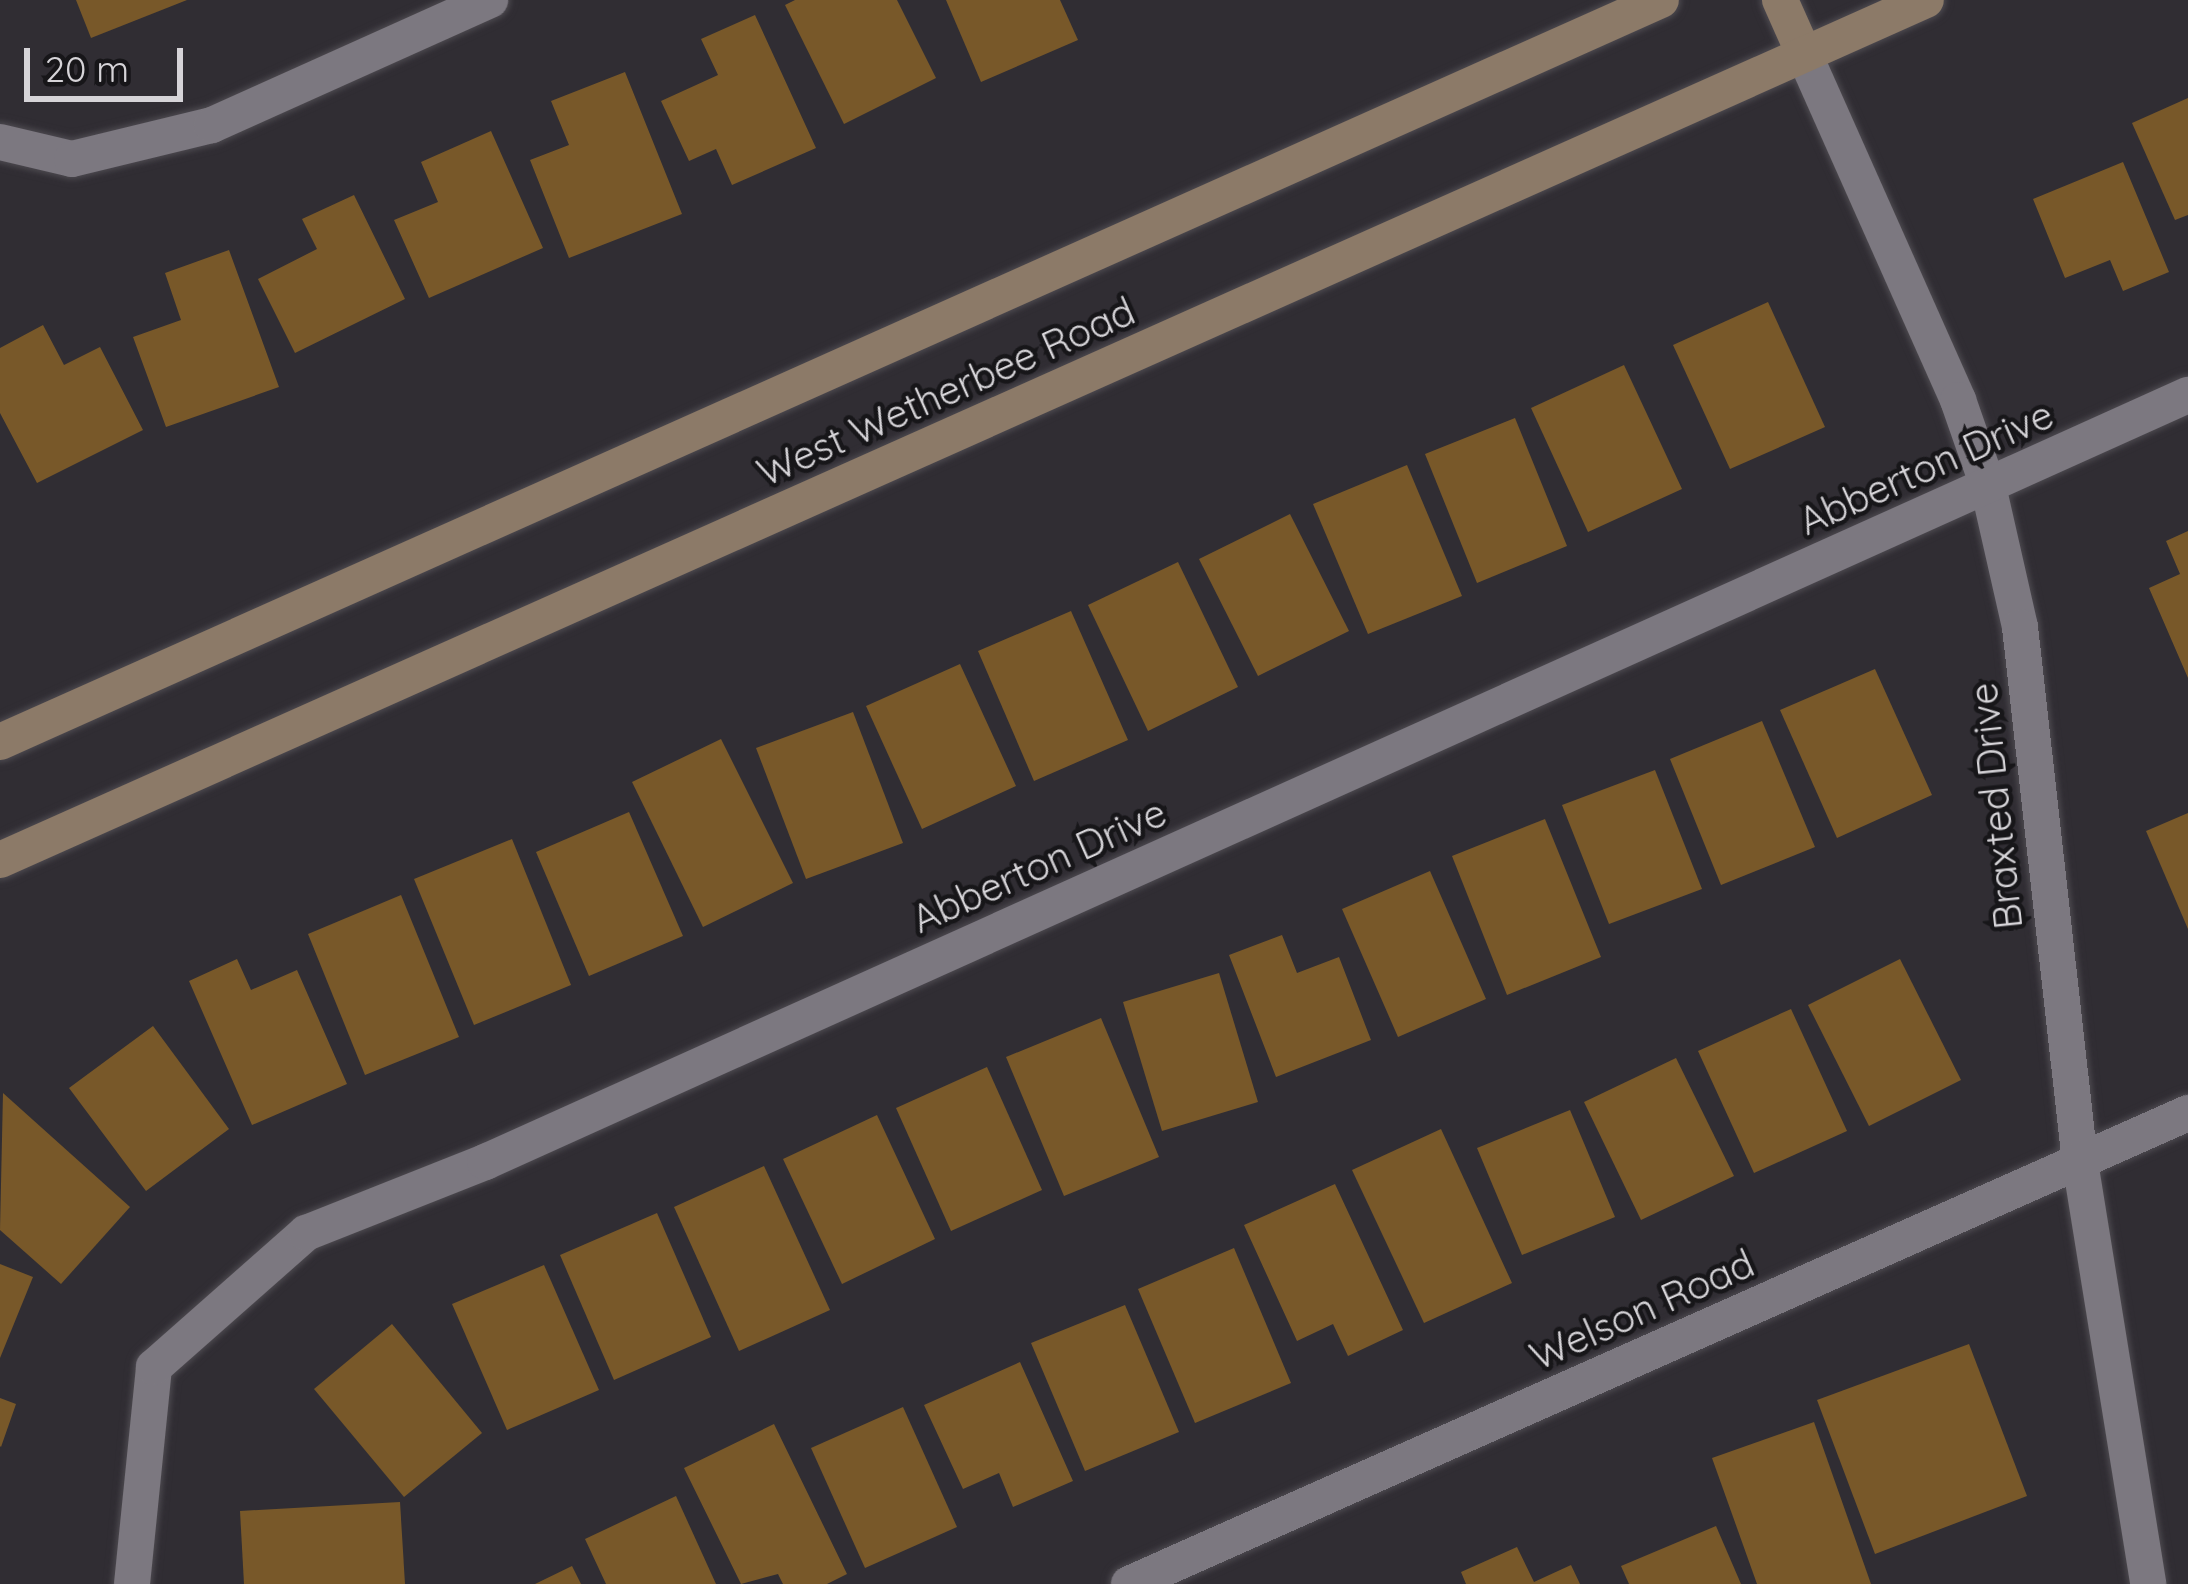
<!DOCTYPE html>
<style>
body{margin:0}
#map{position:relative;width:2188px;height:1584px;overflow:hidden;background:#302d33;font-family:Quicksand,sans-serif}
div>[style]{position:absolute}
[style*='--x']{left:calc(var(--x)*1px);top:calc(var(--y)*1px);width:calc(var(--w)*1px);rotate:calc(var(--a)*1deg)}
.building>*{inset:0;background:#785829}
.roads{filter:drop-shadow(0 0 3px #4d4a50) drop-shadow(0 0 3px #4d4a50)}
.street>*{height:36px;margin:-18px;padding:0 18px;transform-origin:18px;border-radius:18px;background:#7c7880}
.secondary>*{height:36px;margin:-18px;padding:0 18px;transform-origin:18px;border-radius:18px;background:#8c7a68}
span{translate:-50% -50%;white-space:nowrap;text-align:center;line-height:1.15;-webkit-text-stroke:9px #171619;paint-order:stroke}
.street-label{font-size:39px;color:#d6d4d8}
.scale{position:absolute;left:24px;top:48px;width:159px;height:54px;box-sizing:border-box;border:6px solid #d6d4d8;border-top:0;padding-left:15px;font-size:36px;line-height:42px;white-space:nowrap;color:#d6d4d8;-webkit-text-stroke:9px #171619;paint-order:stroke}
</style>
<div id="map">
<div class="building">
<div style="clip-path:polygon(76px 0,187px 0,91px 38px)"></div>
<div style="clip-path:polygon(795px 0,897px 0,936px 78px,844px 124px,785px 5px)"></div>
<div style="clip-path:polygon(946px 0,1060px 0,1078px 40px,981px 82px)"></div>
<div style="clip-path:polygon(755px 15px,816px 148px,732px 185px,716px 149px,689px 161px,661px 101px,718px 75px,701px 39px)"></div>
<div style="clip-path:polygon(625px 72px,682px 214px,569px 258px,530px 160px,569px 145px,551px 101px)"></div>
<div style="clip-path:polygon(2188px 98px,2188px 215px,2175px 220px,2132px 123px)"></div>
<div style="clip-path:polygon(491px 131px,543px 248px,429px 298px,394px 220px,438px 202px,421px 162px)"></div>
<div style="clip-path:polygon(2123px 162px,2169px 272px,2123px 291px,2110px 260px,2065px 278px,2033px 199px)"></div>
<div style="clip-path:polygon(354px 195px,405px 299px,295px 353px,258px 279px,317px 249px,302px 219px)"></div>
<div style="clip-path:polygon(229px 250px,279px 387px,166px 427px,133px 337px,181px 320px,165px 273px)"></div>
<div style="clip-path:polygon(1768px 302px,1825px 427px,1730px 469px,1673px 345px)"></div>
<div style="clip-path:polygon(43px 325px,64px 365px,100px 347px,143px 430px,37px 483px,0 413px,0 348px)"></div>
<div style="clip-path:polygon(1624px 365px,1682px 489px,1588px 532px,1531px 408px)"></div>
<div style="clip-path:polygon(1515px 418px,1567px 546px,1477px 583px,1425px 454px)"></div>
<div style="clip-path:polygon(1407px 465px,1462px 596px,1368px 634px,1313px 504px)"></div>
<div style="clip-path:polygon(1290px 514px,1349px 631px,1258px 676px,1199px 559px)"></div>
<div style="clip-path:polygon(2188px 531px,2188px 678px,2149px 588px,2180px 574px,2166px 541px)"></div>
<div style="clip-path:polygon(1178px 562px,1238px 687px,1148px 731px,1088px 605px)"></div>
<div style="clip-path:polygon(1071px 611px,1128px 740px,1034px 781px,978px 651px)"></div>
<div style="clip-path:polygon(960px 664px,1016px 786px,922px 829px,866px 706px)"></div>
<div style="clip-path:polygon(1875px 669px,1932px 795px,1837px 838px,1780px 710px)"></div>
<div style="clip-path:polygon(853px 712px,903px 843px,806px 879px,756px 748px)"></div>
<div style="clip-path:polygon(1762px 721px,1815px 847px,1721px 885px,1670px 759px)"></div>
<div style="clip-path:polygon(721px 739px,793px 883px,703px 927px,632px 782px)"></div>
<div style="clip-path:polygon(1655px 770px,1702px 889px,1609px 924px,1562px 805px)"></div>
<div style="clip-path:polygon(629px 812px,683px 936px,589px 976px,536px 852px)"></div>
<div style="clip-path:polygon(2188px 813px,2188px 929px,2146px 831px)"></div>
<div style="clip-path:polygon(1545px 819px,1601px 957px,1507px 995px,1452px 856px)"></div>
<div style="clip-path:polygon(512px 839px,571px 985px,474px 1025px,414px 879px)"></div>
<div style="clip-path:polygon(1430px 871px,1486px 999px,1398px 1037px,1342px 909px)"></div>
<div style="clip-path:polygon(401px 895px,459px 1037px,365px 1075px,308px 934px)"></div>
<div style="clip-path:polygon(1282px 935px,1297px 973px,1339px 957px,1371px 1040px,1276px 1077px,1229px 955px)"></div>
<div style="clip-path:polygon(237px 959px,251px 990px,297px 970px,347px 1084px,252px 1125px,189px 981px)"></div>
<div style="clip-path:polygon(1900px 959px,1961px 1080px,1869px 1126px,1808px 1005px)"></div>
<div style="clip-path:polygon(1219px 973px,1258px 1102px,1162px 1131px,1123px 1002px)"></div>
<div style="clip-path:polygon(1791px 1009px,1847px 1131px,1754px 1173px,1698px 1051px)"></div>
<div style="clip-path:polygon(1101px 1018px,1159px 1157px,1064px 1196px,1006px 1057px)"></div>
<div style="clip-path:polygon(153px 1026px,229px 1129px,146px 1191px,69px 1088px)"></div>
<div style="clip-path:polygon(1676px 1058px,1734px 1176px,1641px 1220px,1584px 1102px)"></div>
<div style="clip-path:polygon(987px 1067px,1042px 1190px,951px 1231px,896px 1108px)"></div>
<div style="clip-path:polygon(3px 1093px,130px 1207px,61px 1284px,0 1230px)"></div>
<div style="clip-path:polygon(1570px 1110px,1615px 1217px,1522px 1255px,1477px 1148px)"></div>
<div style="clip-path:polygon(877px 1115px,935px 1239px,842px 1284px,783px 1159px)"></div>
<div style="clip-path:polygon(1441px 1129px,1512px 1283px,1424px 1323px,1352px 1170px)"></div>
<div style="clip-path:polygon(764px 1166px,830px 1310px,739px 1351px,674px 1207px)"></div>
<div style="clip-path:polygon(1335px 1184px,1403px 1330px,1348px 1356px,1333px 1324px,1297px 1341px,1244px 1225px)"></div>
<div style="clip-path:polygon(657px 1213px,711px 1337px,614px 1380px,560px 1255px)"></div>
<div style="clip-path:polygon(1234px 1248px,1291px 1383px,1195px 1423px,1138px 1289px)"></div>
<div style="clip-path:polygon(0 1264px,33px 1277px,0 1358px)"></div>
<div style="clip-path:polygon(544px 1265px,599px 1390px,507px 1430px,452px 1304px)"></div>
<div style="clip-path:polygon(1125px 1305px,1179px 1432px,1085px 1471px,1031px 1343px)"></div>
<div style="clip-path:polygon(392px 1324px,482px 1433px,404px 1497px,314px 1389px)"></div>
<div style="clip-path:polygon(1969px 1344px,2027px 1496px,1875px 1554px,1817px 1400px)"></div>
<div style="clip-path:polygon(1020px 1362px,1073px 1481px,1013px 1507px,999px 1473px,963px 1489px,924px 1405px)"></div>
<div style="clip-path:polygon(0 1398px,16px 1404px,1px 1447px,0 1446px)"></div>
<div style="clip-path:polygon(903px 1407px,957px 1527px,865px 1568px,811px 1448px)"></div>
<div style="clip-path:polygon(1814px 1422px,1871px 1584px,1757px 1584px,1712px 1458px)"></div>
<div style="clip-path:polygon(774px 1424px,847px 1574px,827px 1584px,783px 1584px,778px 1574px,741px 1584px,684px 1468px)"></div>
<div style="clip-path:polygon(676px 1496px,716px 1584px,606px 1584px,585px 1539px)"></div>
<div style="clip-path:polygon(400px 1502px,405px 1584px,244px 1584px,240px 1511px)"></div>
<div style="clip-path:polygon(1716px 1526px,1741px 1584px,1629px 1584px,1621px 1566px)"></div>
<div style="clip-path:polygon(1517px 1547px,1534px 1582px,1571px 1565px,1580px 1584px,1466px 1584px,1461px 1572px)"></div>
<div style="clip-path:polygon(572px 1566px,581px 1584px,535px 1584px)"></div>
</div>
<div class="roads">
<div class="street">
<div style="--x:1804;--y:54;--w:379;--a:66"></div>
<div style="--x:1958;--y:400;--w:91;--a:70.8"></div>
<div style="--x:1988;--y:486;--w:145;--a:77.2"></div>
<div style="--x:2020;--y:627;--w:538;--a:83.6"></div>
<div style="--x:2080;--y:1162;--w:427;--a:80.8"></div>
<div style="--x:0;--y:142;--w:74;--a:13.3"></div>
<div style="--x:72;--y:159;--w:144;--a:-13.7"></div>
<div style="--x:212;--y:125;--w:305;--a:-24.2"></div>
<div style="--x:132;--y:1584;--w:218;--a:-84.2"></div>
<div style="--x:154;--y:1367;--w:203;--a:-41.4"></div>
<div style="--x:306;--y:1233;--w:193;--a:-21.6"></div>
<div style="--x:485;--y:1162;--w:1868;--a:-24.25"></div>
<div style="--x:1129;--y:1584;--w:1159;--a:-23.98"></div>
</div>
<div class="secondary">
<div style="--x:1780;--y:0;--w:59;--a:66"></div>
<div style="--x:0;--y:742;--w:1819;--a:-24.07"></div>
<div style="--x:0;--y:860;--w:2109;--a:-24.06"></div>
</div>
</div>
<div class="street-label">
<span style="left:946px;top:392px;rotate:-24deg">West Wetherbee Road</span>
<span style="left:1926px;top:468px;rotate:-24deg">Abberton Drive</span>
<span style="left:1996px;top:806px;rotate:-96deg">Braxted Drive</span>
<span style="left:1039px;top:866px;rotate:-24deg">Abberton Drive</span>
<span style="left:1642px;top:1310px;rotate:-24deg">Welson Road</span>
</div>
<div class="scale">20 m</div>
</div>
